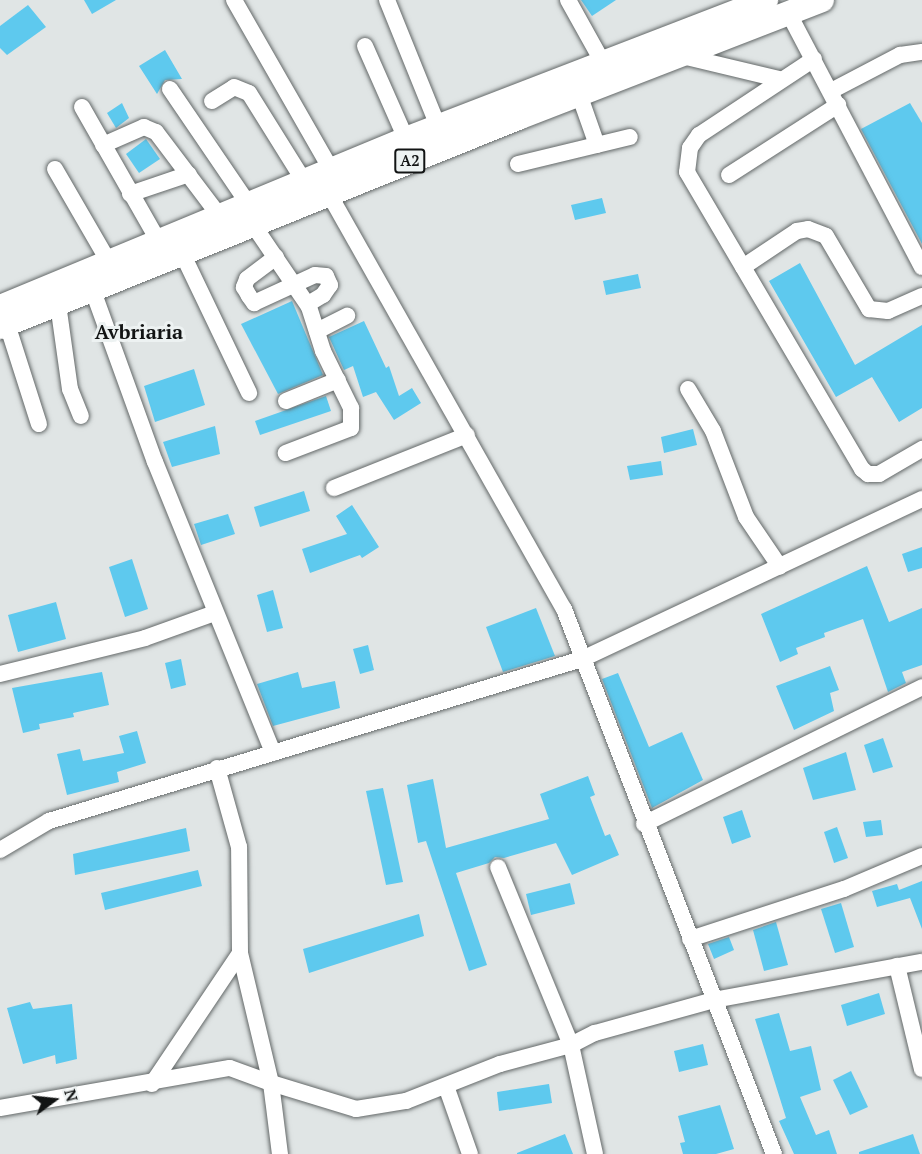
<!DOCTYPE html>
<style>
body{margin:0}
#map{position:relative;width:922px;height:1154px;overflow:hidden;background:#e0e5e5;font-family:"PT Serif",serif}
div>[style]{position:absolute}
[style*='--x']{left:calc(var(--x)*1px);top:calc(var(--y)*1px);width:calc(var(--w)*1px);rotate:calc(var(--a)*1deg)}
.building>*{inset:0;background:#5ec9ee}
.roads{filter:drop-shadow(0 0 2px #636868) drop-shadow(0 0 2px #636868)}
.minor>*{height:16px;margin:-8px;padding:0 8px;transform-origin:8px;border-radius:8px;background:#fff}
.highway>*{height:24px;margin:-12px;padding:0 12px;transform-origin:12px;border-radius:12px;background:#fff}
span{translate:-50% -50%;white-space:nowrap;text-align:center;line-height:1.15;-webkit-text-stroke:6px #edf2f2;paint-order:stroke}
.shield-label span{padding:2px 4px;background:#edf2f2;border:2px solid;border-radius:4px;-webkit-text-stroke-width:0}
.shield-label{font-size:15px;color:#121414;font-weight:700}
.quarter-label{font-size:20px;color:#121414;font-weight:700}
.north{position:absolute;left:24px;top:1070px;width:60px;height:60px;-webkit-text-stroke:4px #edf2f2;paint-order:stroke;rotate:75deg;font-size:16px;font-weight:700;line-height:24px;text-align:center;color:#121414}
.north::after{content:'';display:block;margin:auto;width:21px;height:27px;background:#121414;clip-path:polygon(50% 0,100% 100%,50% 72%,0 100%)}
</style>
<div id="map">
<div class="building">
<div style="clip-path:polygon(84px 0,116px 0,92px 14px)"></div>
<div style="clip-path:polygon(581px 0,616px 0,592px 16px)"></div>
<div style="clip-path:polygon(28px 5px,46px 27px,7px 55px,0 48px,0 26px)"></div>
<div style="clip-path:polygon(165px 50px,182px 79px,165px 80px,157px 94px,139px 66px)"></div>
<div style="clip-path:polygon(122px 103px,129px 118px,116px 128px,107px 113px)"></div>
<div style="clip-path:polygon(910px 103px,922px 123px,922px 244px,861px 129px)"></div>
<div style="clip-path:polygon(146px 139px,160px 159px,139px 173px,126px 154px)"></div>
<div style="clip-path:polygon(602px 198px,606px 213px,575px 220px,571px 205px)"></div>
<div style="clip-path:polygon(800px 263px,855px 365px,922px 325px,922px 408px,899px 422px,872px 377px,836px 397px,769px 281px)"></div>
<div style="clip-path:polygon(638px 274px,641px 288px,606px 295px,603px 281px)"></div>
<div style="clip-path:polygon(292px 301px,323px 375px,278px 394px,241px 324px)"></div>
<div style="clip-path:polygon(364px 321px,386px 368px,389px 366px,399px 396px,412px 388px,421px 403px,394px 420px,376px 392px,363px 397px,353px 366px,344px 370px,329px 337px)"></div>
<div style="clip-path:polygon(194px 369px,205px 405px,155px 422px,144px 386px)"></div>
<div style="clip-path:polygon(326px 396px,331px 411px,260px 435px,255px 421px)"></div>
<div style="clip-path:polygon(215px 426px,220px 454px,172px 467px,163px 442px)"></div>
<div style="clip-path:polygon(693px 429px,697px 445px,664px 453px,661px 437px)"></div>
<div style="clip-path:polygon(661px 461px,663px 475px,630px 480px,627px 466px)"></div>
<div style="clip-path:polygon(304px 491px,310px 511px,260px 527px,254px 507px)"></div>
<div style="clip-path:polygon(352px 505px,379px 547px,362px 558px,360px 555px,310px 573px,302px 549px,347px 534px,336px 516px)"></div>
<div style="clip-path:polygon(228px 514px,235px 534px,201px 545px,194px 524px)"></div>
<div style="clip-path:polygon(922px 547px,922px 568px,908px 572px,902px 554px)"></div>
<div style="clip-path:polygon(132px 559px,148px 609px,125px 617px,109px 567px)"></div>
<div style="clip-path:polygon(867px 566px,889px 622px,922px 608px,922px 665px,902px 672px,906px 683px,888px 692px,863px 619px,824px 633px,825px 637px,796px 648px,798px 654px,780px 662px,761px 614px)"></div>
<div style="clip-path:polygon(273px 590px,283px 628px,267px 632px,257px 595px)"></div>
<div style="clip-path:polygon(56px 602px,66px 639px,18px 652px,8px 615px)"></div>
<div style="clip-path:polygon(536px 608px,555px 656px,503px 672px,486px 627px)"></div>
<div style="clip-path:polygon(368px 645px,374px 670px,360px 674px,353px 649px)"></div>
<div style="clip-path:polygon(181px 659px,186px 685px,171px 689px,165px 663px)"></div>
<div style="clip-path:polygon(830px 666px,839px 690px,830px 693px,834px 711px,794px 730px,776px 686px)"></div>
<div style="clip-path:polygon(102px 672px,109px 705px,73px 713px,74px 717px,39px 724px,40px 729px,23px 733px,12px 688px)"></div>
<div style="clip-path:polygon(298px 672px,302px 688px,335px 681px,340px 708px,273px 726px,257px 684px)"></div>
<div style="clip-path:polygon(618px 673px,649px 747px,682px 732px,703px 780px,652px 808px,602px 679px)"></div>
<div style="clip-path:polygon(137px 731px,146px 763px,117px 772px,119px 782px,67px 795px,57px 754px,80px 749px,83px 761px,124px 753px,119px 736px)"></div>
<div style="clip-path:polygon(883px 738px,893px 767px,873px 773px,864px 745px)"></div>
<div style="clip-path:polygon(846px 752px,856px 790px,813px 800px,803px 768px)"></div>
<div style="clip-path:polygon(588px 776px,595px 795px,590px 797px,605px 836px,610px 834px,619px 855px,572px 875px,556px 843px,504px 858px,495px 857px,489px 863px,456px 873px,487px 965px,469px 971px,426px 841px,418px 843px,407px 785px,433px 779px,446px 848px,549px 819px,540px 794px)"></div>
<div style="clip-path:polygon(383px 788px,403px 882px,386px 885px,366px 791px)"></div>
<div style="clip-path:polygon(742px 810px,751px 837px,732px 844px,723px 817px)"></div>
<div style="clip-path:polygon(881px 820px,883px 835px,866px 837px,863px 822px)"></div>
<div style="clip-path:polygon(837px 827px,848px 858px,834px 863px,824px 832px)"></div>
<div style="clip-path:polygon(186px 828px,190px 851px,75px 875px,73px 854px)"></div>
<div style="clip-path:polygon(198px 870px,202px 886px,105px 910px,101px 893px)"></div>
<div style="clip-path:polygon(922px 881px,922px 929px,910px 898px,877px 907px,872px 891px,897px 884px,899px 890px)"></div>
<div style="clip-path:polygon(570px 883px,575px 904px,531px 915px,526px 894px)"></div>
<div style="clip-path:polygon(841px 903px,854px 947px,835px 953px,821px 909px)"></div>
<div style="clip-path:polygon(419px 914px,424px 936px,309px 973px,303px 949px)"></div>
<div style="clip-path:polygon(776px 922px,788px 965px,764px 971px,753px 930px)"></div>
<div style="clip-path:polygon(729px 937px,734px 950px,714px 959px,708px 944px)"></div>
<div style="clip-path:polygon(879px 993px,885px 1014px,847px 1026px,841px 1005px)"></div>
<div style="clip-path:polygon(30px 1002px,33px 1009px,72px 1004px,77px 1059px,56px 1064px,55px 1055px,23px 1064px,7px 1008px)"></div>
<div style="clip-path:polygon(779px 1013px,790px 1051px,811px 1046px,821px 1090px,800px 1097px,816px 1135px,829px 1130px,837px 1154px,794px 1154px,779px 1121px,786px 1118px,755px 1019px)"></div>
<div style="clip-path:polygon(703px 1044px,708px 1065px,679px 1072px,674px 1051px)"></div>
<div style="clip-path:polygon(851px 1071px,868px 1107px,850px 1115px,833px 1080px)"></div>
<div style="clip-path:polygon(549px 1084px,552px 1103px,499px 1111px,497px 1092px)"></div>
<div style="clip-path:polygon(720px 1105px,734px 1149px,716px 1154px,683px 1154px,680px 1143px,685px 1142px,678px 1116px)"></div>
<div style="clip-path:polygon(565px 1134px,573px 1154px,517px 1154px,517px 1153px)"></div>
<div style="clip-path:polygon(913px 1134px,920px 1154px,859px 1154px,859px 1152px)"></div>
</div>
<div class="roads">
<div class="minor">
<div style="--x:234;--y:0;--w:197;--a:60.2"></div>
<div style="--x:387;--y:0;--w:136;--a:68"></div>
<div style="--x:568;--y:0;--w:70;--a:60.9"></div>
<div style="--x:788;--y:12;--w:288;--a:62.3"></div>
<div style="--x:365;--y:46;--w:102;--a:66.2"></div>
<div style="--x:678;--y:55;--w:104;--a:13.4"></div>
<div style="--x:814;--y:59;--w:138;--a:146.5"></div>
<div style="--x:699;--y:135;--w:16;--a:125"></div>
<div style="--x:690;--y:148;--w:24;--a:97"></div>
<div style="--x:687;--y:172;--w:345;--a:59.5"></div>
<div style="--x:862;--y:469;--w:8;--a:40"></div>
<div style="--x:868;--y:474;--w:11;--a:0"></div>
<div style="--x:879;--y:474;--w:50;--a:-30.2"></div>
<div style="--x:170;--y:89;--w:140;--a:55.7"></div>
<div style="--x:831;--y:91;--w:78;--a:-27.6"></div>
<div style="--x:900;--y:55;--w:22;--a:-8"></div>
<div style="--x:579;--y:94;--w:54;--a:70.6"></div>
<div style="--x:212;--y:101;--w:26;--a:-32"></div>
<div style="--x:234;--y:87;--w:16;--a:22"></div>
<div style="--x:249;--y:93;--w:104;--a:58"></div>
<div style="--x:82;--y:107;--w:155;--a:60.3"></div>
<div style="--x:103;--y:145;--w:45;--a:-23.7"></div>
<div style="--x:144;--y:127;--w:13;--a:23"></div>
<div style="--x:156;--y:132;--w:108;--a:52.9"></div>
<div style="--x:518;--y:164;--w:115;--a:-13.6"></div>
<div style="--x:55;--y:169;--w:108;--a:59.9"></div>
<div style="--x:729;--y:175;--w:130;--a:-32.7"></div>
<div style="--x:130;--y:194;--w:62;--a:-18.7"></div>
<div style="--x:329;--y:194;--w:477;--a:60.5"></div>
<div style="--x:564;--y:609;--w:584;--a:68.93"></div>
<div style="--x:254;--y:226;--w:98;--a:55.8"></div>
<div style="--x:309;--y:307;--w:46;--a:72.3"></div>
<div style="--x:323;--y:351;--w:64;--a:63.8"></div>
<div style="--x:351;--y:408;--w:20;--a:90"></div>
<div style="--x:351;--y:428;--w:70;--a:159"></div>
<div style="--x:183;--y:255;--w:153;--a:64.4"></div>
<div style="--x:276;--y:257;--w:36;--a:143"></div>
<div style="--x:247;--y:279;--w:9;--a:111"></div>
<div style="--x:244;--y:287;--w:10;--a:61"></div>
<div style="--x:249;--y:296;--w:9;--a:54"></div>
<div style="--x:254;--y:303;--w:67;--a:-24.7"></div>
<div style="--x:315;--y:275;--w:11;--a:5"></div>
<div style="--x:326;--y:276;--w:10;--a:66"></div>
<div style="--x:330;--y:285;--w:12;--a:125"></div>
<div style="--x:323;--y:295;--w:17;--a:149"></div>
<div style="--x:743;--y:267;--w:65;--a:-33.7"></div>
<div style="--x:797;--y:231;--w:11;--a:-10"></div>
<div style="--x:808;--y:229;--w:19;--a:21"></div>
<div style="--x:826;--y:236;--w:85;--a:59.5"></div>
<div style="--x:869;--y:309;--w:19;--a:6"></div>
<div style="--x:888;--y:311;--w:37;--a:-24"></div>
<div style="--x:93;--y:291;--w:182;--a:70.1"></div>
<div style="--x:155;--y:462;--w:314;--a:67.9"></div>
<div style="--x:58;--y:304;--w:86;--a:82"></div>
<div style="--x:70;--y:389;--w:29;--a:68"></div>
<div style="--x:7;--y:324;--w:105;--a:72.3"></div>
<div style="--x:317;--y:331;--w:34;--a:-27"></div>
<div style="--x:688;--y:389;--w:49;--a:59.2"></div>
<div style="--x:713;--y:431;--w:92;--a:69"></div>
<div style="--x:746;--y:517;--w:60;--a:55.8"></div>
<div style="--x:286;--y:401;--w:56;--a:-22"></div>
<div style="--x:334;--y:488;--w:143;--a:-21.7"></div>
<div style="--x:0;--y:674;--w:149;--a:-13.9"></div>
<div style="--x:145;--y:638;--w:74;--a:-19.7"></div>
<div style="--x:644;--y:824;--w:310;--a:-26.2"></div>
<div style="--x:0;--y:850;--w:57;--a:-30.6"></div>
<div style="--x:49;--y:821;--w:557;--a:-16.91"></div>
<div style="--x:582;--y:659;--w:376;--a:-25.2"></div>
<div style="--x:690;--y:939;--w:162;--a:-18"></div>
<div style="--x:844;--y:889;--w:85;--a:-22.9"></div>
<div style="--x:240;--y:953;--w:134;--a:76.6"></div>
<div style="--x:271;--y:1083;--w:89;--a:17"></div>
<div style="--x:356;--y:1109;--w:51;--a:-9.1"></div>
<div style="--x:406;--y:1101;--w:101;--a:-21.5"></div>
<div style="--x:500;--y:1064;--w:73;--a:-15"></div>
<div style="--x:571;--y:1045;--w:192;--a:-112.3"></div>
<div style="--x:897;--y:966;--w:106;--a:76.4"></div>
<div style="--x:152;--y:1084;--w:158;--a:-56.1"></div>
<div style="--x:240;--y:953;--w:106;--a:-90.5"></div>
<div style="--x:239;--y:847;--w:82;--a:-105.6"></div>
<div style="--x:446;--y:1086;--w:72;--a:70.6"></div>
<div style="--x:0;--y:1108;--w:233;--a:-9.9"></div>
<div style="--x:230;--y:1068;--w:44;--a:20.1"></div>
<div style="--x:271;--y:1083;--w:72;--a:82.8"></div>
<div style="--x:595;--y:1154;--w:112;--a:-102.4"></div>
<div style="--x:571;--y:1045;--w:27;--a:-27"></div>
<div style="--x:595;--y:1033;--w:123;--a:-15.5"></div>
<div style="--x:714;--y:1000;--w:211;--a:-10.4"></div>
</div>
<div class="highway">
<div style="--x:0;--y:307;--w:439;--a:-22.5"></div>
<div style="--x:406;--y:139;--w:386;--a:-21.1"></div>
<div style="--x:0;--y:327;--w:559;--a:-21.97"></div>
<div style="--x:518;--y:118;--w:326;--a:-21.2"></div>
</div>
</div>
<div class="shield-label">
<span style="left:410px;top:161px">A2</span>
</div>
<div class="quarter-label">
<span style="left:139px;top:331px">Avbriaria</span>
</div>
<div class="north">N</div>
</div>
